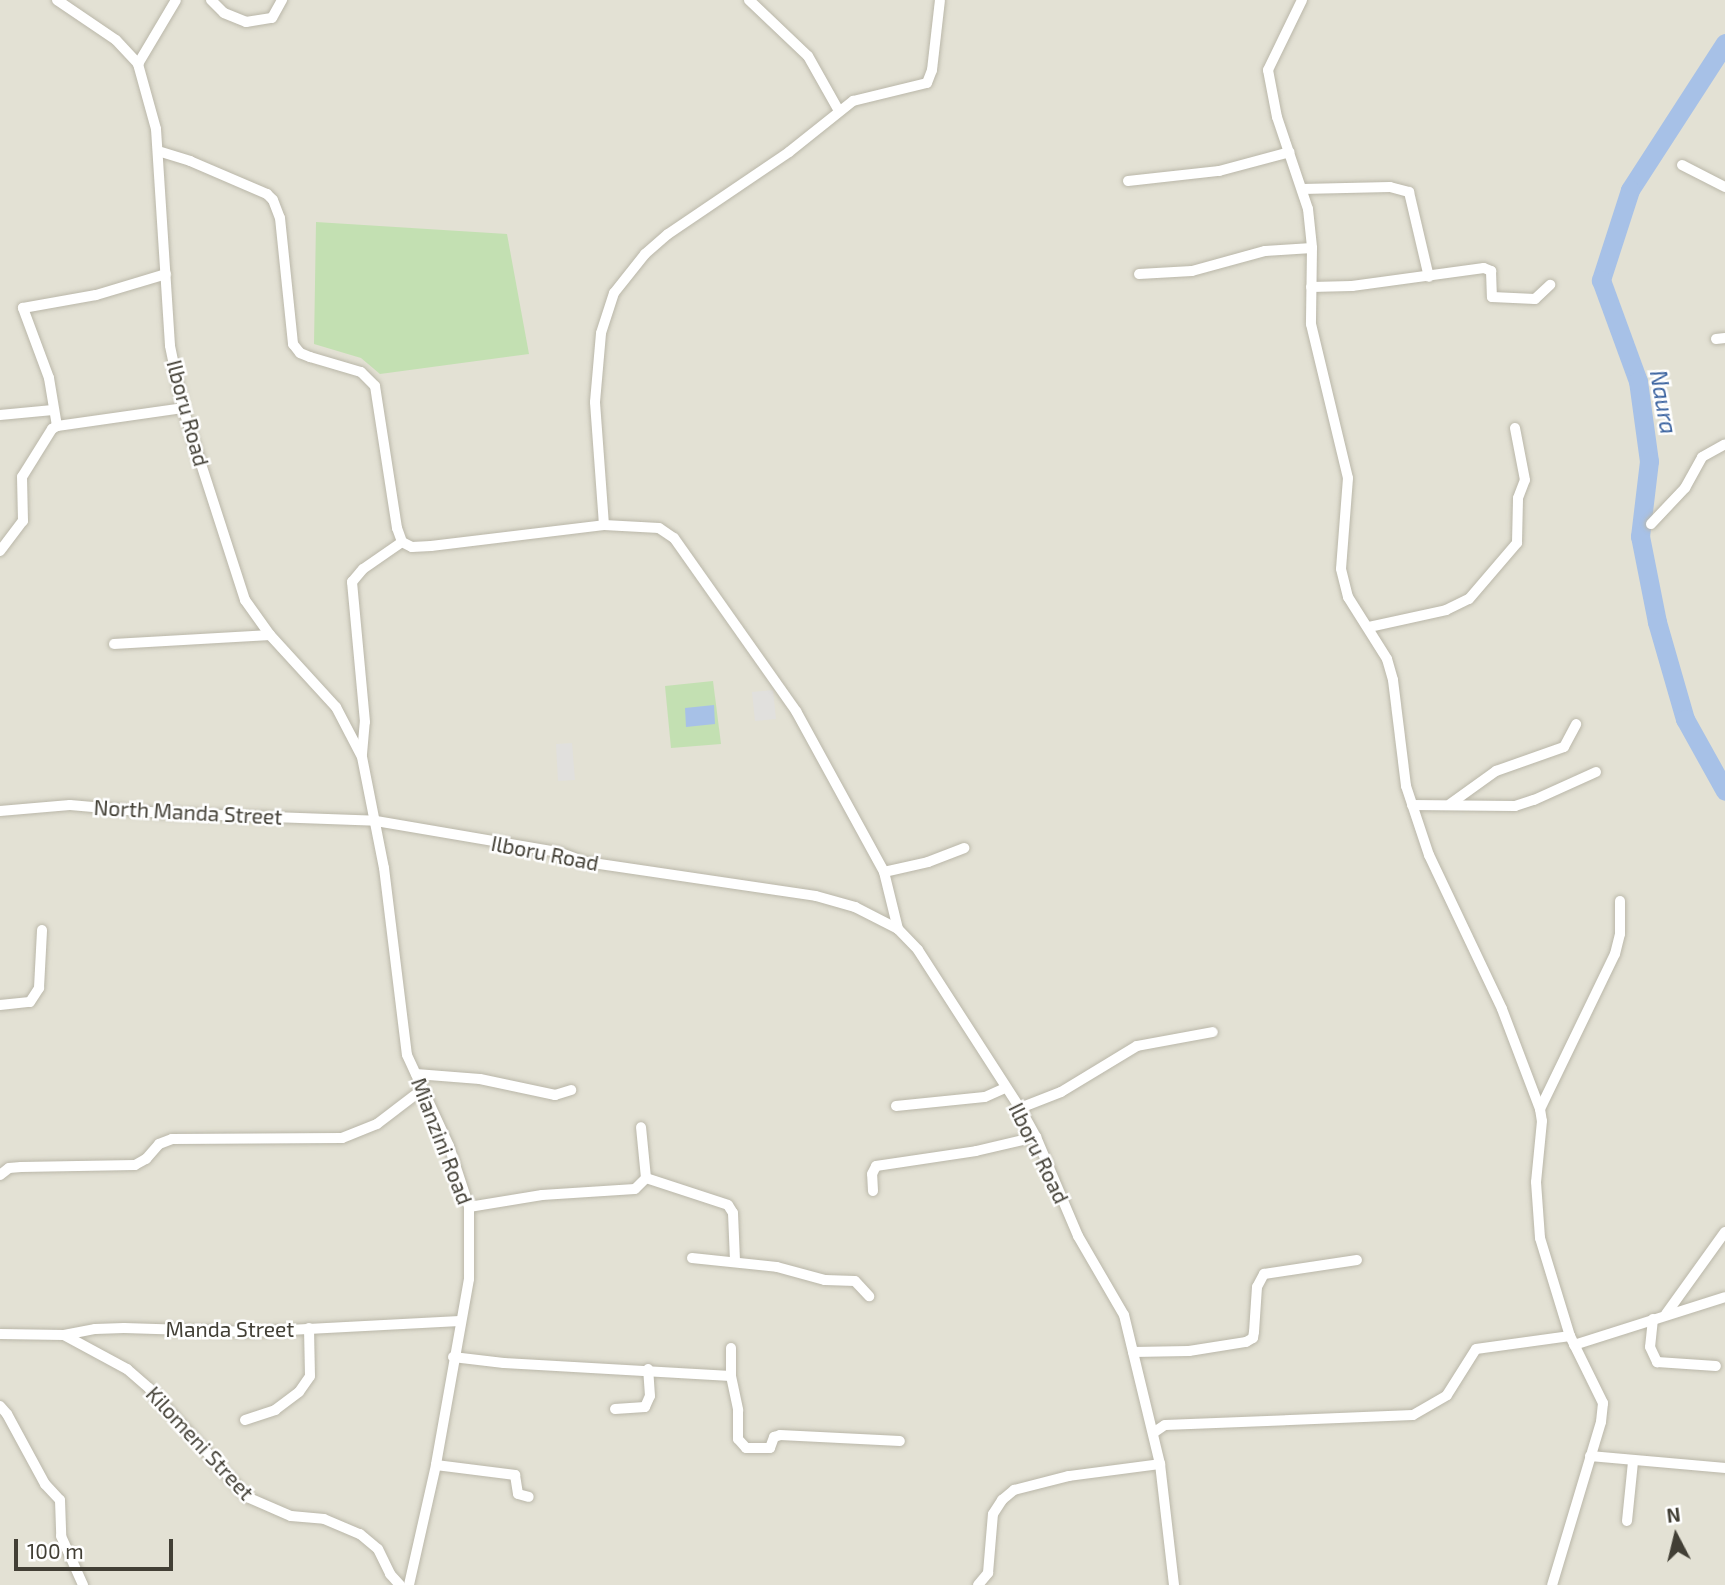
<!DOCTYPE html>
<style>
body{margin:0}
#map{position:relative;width:1725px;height:1585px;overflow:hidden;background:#f0efe5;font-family:"Exo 2",sans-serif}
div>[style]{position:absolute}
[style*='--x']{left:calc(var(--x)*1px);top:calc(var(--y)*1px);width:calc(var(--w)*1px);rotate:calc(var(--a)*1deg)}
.residential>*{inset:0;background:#e3e1d4}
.green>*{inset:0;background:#c3e0b2}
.parking>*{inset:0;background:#e1e0dd}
.water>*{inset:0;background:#a7c1e7}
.river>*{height:19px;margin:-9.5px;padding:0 9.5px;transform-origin:9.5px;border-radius:9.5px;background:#a7c1e7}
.roads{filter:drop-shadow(0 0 2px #bab7a9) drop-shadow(0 0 2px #bab7a9)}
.minor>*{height:10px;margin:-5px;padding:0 5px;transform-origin:5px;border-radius:5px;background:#fff}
span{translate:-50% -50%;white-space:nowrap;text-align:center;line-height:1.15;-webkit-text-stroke:5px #fff;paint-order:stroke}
.street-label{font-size:21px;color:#423f35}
.water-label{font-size:23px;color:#3c64a0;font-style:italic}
.north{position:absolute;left:1641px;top:1501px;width:70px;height:70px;-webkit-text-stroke:5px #fff;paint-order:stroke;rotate:353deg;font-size:19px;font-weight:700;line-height:28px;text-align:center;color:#423f35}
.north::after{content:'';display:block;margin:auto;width:24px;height:32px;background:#423f35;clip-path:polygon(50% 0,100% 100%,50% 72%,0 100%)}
.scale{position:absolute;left:14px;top:1539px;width:159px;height:32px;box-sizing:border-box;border:4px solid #423f35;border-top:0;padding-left:9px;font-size:21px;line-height:24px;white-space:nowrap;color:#423f35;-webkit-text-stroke:5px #fff;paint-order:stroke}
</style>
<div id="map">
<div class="residential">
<div style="clip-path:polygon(0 0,1725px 0,1725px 1585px,0 1585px)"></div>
</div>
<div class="green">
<div style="clip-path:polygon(316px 222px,507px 234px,529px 354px,380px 374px,361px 358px,314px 344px)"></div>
<div style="clip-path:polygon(713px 681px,721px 744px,671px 748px,665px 686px)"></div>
</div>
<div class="parking">
<div style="clip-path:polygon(773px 690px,776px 719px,755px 721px,752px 692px)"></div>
<div style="clip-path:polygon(572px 743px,575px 780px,558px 781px,556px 744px)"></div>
</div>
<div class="water">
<div style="clip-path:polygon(714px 705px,715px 724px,686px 727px,685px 708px)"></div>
</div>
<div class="river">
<div style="--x:1725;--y:43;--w:175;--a:122.9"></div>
<div style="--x:1630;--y:190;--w:95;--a:107.9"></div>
<div style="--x:1601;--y:280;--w:108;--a:69.9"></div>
<div style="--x:1638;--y:381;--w:81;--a:82.2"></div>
<div style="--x:1649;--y:461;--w:76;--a:96.8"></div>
<div style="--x:1640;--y:536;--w:88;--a:78.8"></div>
<div style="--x:1657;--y:622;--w:101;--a:73.9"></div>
<div style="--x:1685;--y:719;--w:82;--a:60.9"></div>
</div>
<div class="roads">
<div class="minor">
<div style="--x:57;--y:0;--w:71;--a:34.1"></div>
<div style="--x:116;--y:40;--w:33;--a:47"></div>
<div style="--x:138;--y:64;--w:67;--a:74.5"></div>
<div style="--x:156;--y:129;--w:217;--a:86.3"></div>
<div style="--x:170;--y:346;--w:63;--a:78.2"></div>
<div style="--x:183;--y:408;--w:202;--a:72.1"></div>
<div style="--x:245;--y:600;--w:43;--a:54.5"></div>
<div style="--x:270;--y:635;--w:98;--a:47.5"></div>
<div style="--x:336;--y:707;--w:56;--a:62.5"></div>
<div style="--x:362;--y:757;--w:113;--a:78.8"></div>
<div style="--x:384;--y:868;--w:188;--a:83"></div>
<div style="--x:407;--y:1055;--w:100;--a:65.2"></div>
<div style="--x:449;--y:1146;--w:64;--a:71.8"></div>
<div style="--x:469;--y:1207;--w:72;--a:90"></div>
<div style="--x:469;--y:1279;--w:189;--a:100.1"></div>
<div style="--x:436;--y:1465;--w:123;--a:102.7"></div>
<div style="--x:211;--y:0;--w:18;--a:45"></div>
<div style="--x:224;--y:13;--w:24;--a:22"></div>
<div style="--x:246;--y:22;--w:26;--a:-9"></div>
<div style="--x:272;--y:18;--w:21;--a:-61"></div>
<div style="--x:749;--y:0;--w:81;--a:43.5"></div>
<div style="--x:808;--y:56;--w:63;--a:60.6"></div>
<div style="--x:1302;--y:0;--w:78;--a:115.9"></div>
<div style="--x:1268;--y:70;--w:48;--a:79.2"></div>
<div style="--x:1277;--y:117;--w:97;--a:71.4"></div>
<div style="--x:1308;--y:209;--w:39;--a:84"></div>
<div style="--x:1312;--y:248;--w:76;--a:90.8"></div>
<div style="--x:1311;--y:324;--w:158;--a:76.5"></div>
<div style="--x:1348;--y:478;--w:91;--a:94.4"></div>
<div style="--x:1341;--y:569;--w:29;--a:76"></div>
<div style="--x:1348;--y:597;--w:73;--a:57.8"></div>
<div style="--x:1387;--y:659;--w:22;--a:74"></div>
<div style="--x:1393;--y:680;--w:107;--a:83"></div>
<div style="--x:1406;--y:786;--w:73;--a:71.6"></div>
<div style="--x:1429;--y:855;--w:170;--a:64.6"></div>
<div style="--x:1502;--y:1009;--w:107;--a:69.2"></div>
<div style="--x:1540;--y:1109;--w:12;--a:81"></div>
<div style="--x:1542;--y:1121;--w:61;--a:95.6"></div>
<div style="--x:1536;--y:1182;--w:56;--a:85.9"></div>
<div style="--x:1540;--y:1238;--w:102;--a:73"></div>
<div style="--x:1570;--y:1336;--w:75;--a:63.8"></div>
<div style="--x:1603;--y:1403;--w:19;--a:96"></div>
<div style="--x:1601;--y:1422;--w:170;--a:106.7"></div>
<div style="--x:138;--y:64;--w:74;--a:-59.3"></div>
<div style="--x:158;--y:151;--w:34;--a:17"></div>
<div style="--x:190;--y:161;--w:84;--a:23.2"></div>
<div style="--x:267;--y:194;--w:8;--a:45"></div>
<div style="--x:273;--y:200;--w:19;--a:69"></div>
<div style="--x:280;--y:218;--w:127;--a:84.1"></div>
<div style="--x:293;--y:344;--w:11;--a:52"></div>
<div style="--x:300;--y:353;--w:11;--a:22"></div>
<div style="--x:310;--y:357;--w:53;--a:16.4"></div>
<div style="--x:361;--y:372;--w:20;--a:45"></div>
<div style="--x:375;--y:386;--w:144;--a:81.2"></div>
<div style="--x:397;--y:528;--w:15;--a:70"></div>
<div style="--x:402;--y:542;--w:11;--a:27"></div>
<div style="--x:412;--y:547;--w:19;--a:-3"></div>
<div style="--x:431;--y:546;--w:174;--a:-6.9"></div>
<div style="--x:604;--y:525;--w:55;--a:3.1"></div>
<div style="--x:659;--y:528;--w:18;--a:34"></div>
<div style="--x:674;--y:538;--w:212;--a:54.8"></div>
<div style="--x:796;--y:711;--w:183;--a:61.3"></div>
<div style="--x:884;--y:872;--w:59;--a:76.2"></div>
<div style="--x:1682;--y:165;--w:48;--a:27.1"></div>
<div style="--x:1128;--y:181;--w:92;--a:-6.3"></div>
<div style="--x:1219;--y:171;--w:73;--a:-15"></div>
<div style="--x:1302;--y:189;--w:88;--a:-1.3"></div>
<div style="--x:1390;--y:187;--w:20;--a:15"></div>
<div style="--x:1409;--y:192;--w:87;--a:76.8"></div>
<div style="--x:1139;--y:274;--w:53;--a:-3.2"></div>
<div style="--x:1192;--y:271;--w:76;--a:-15.3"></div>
<div style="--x:1265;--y:251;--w:47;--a:-3.7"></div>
<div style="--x:1311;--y:287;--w:41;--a:-1.4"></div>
<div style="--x:1352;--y:286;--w:133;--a:-7.8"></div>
<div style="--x:1484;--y:268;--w:8;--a:23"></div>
<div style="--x:1491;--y:271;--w:26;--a:88"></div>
<div style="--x:1492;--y:297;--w:43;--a:2.7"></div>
<div style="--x:1535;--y:299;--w:21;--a:-43"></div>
<div style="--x:1716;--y:339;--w:9;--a:-6"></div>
<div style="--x:0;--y:415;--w:53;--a:-5.4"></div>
<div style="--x:57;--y:426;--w:49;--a:-99.5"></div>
<div style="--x:49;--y:378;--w:75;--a:-110.4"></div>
<div style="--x:23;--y:308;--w:74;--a:-10.1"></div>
<div style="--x:96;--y:295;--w:73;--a:-16.7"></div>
<div style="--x:1651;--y:524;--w:50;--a:-46.6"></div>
<div style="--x:1685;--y:488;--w:35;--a:-61"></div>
<div style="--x:1702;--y:457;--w:26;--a:-29"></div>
<div style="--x:604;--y:525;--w:123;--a:-94.2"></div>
<div style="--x:595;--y:402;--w:69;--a:-85"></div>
<div style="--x:601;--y:333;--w:42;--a:-72"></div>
<div style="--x:614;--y:293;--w:50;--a:-51.5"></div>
<div style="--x:645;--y:254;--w:30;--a:-41"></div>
<div style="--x:668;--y:234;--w:146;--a:-34.1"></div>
<div style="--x:789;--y:152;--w:82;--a:-38.6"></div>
<div style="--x:853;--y:101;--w:76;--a:-13.7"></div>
<div style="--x:927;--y:83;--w:14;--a:-69"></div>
<div style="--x:932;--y:70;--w:70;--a:-83.5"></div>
<div style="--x:0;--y:551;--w:38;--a:-53"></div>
<div style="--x:23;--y:521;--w:44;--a:-91.3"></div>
<div style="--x:22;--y:477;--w:57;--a:-58"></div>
<div style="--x:52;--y:429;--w:6;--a:-31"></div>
<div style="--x:57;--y:426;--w:127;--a:-8.1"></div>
<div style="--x:1369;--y:627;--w:79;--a:-12.4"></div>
<div style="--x:1446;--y:610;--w:25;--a:-26"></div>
<div style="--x:1469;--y:599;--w:74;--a:-49.4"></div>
<div style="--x:1517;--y:543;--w:45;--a:-88.7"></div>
<div style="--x:1518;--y:498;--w:19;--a:-69"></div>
<div style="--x:1525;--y:480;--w:53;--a:-100.9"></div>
<div style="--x:114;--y:644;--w:156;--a:-3.3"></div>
<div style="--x:362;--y:754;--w:32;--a:-85"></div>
<div style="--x:365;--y:722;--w:141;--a:-95.3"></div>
<div style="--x:352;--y:582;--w:17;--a:-50"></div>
<div style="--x:363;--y:569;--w:47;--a:-34.7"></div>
<div style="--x:1450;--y:804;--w:57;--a:-35.7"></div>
<div style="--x:1496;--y:771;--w:72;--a:-19.4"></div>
<div style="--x:1564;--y:747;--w:26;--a:-62"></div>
<div style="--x:1412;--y:805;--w:103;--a:0.6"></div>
<div style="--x:1515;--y:806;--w:20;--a:-18"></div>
<div style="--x:1534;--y:800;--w:68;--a:-24.3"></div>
<div style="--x:0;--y:811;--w:70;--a:-4.9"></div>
<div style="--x:70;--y:805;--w:92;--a:5"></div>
<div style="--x:162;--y:813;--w:214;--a:2.1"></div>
<div style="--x:376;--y:821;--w:185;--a:9.7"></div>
<div style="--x:558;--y:852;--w:30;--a:20"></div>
<div style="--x:586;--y:862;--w:232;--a:8.4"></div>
<div style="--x:816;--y:896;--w:41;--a:15.8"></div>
<div style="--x:855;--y:907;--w:48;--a:27.1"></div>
<div style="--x:898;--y:929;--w:29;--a:46"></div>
<div style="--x:918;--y:950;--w:188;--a:57.2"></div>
<div style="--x:1020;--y:1108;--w:33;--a:61"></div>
<div style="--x:1036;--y:1137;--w:108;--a:67"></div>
<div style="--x:1078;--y:1236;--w:91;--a:59.8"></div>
<div style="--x:1124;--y:1315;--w:153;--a:76.4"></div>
<div style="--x:1160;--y:1464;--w:122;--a:83.4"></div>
<div style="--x:884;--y:872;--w:45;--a:-12.8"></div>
<div style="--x:928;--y:862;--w:39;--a:-21"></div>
<div style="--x:0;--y:1005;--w:30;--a:-6"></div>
<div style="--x:30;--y:1002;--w:17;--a:-57"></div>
<div style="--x:39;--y:988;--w:58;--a:-87"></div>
<div style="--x:416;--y:1074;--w:64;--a:4.5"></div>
<div style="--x:480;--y:1079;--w:77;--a:12"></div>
<div style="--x:555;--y:1095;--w:17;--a:-17"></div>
<div style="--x:896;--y:1106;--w:89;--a:-5.8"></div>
<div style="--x:985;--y:1097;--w:22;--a:-24"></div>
<div style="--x:1020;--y:1108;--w:44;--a:-21.3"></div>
<div style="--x:1061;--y:1092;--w:89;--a:-31.2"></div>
<div style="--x:1137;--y:1046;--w:77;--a:-10.4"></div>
<div style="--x:1540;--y:1109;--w:172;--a:-64.2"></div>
<div style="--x:1615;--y:954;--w:21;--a:-76"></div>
<div style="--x:1620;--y:934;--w:33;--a:-90"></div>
<div style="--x:0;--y:1175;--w:11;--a:-38"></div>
<div style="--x:9;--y:1168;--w:12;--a:-5"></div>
<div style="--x:21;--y:1167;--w:114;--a:-1"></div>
<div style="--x:135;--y:1165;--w:13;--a:-29"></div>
<div style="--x:146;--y:1159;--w:20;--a:-49"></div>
<div style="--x:159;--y:1144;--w:14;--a:-21"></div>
<div style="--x:172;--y:1139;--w:170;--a:-0.3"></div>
<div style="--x:342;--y:1138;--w:38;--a:-22"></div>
<div style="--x:377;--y:1124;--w:58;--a:-37.3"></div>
<div style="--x:646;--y:1178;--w:86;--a:18.2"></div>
<div style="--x:728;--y:1205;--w:9;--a:58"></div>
<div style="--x:733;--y:1213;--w:48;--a:87.6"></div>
<div style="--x:873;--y:1191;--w:17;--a:-93"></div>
<div style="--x:872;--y:1174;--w:9;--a:-63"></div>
<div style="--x:876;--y:1166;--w:101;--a:-8.5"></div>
<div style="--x:976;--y:1151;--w:62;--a:-13.1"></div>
<div style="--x:469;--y:1207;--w:74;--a:-9.3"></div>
<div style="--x:542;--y:1195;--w:93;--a:-3.7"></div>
<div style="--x:635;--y:1189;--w:16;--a:-45"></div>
<div style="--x:646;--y:1178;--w:51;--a:-95.6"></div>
<div style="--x:692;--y:1258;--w:85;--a:6"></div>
<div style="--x:777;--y:1267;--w:50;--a:15.2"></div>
<div style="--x:825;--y:1280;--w:30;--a:2"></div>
<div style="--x:855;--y:1281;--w:21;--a:47"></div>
<div style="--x:1666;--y:1314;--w:101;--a:-54.3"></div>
<div style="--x:1653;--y:1319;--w:28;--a:96"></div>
<div style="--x:1650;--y:1347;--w:17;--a:65"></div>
<div style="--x:1657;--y:1362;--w:59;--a:3.9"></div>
<div style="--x:0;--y:1334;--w:64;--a:0.9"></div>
<div style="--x:64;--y:1335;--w:32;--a:-11"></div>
<div style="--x:95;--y:1329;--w:29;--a:-2"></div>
<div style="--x:124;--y:1328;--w:127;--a:1.8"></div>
<div style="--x:251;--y:1332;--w:209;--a:-3"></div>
<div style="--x:64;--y:1335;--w:72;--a:28.4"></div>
<div style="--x:127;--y:1369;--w:29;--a:41"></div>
<div style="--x:149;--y:1388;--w:147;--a:48"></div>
<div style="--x:247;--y:1497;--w:48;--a:23.4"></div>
<div style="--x:291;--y:1516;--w:33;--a:5"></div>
<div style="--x:324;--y:1519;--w:39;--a:23"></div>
<div style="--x:360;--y:1534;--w:23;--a:40"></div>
<div style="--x:378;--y:1549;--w:28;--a:64"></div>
<div style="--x:390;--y:1574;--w:15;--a:48"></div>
<div style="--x:1574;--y:1345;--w:158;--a:-17.6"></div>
<div style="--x:731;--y:1348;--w:28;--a:90"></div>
<div style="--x:731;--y:1376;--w:35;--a:78"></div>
<div style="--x:738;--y:1410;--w:29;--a:90"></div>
<div style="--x:738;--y:1439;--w:12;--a:48"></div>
<div style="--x:746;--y:1448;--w:24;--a:0"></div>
<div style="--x:770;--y:1448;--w:12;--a:-70"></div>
<div style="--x:774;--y:1437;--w:6;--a:-18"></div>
<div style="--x:780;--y:1435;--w:120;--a:2.9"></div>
<div style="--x:1133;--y:1352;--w:56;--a:-1"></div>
<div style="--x:1189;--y:1351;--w:58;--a:-9"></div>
<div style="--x:1246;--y:1342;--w:8;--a:-30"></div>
<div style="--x:1253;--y:1338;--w:6;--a:-81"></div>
<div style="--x:1254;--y:1332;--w:45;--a:-86.2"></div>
<div style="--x:1257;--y:1287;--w:15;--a:-62"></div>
<div style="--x:1264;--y:1274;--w:94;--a:-8.6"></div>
<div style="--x:453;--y:1357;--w:51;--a:6.7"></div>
<div style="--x:504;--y:1363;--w:227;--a:3.3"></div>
<div style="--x:0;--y:1406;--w:11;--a:49"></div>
<div style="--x:7;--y:1414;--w:80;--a:61.5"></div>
<div style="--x:45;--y:1484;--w:22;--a:47"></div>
<div style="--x:60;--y:1500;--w:36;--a:88"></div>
<div style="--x:61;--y:1536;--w:54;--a:65.8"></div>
<div style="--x:615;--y:1409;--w:30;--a:-4"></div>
<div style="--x:645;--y:1407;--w:12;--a:-66"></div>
<div style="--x:650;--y:1396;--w:27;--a:-94"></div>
<div style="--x:245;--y:1420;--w:32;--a:-18"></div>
<div style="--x:275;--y:1410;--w:30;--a:-37"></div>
<div style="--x:299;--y:1392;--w:19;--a:-55"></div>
<div style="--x:310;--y:1376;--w:48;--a:-91.2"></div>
<div style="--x:1153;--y:1433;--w:14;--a:-34"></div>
<div style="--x:1165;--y:1425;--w:248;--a:-2.3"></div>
<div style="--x:1413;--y:1415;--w:39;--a:-30"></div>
<div style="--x:1447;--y:1395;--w:54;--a:-57.8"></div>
<div style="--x:1476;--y:1349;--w:95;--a:-7.9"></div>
<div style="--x:1590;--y:1456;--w:136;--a:5.1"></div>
<div style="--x:436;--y:1465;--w:80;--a:7.2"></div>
<div style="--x:515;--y:1475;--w:19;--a:81"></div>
<div style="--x:518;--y:1494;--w:11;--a:15"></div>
<div style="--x:1627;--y:1521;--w:59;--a:-84.2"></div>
<div style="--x:978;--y:1585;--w:16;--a:-50"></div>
<div style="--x:988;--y:1573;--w:59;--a:-85.2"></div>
<div style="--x:993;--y:1514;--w:17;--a:-57"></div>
<div style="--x:1002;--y:1500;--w:16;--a:-40"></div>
<div style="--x:1014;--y:1490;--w:57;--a:-14.3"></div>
<div style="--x:1069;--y:1476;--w:92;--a:-7.5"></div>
</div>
</div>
<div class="street-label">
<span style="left:188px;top:413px;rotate:75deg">Ilboru Road</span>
<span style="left:188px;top:812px;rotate:3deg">North Manda Street</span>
<span style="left:545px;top:853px;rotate:11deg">Ilboru Road</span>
<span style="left:442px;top:1141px;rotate:69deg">Mianzini Road</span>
<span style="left:1039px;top:1153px;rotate:64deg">Ilboru Road</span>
<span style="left:230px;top:1329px">Manda Street</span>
<span style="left:200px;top:1443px;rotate:47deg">Kilomeni Street</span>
</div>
<div class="water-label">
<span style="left:1664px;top:402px;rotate:80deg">Naura</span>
</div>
<div class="north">N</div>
<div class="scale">100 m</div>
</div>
